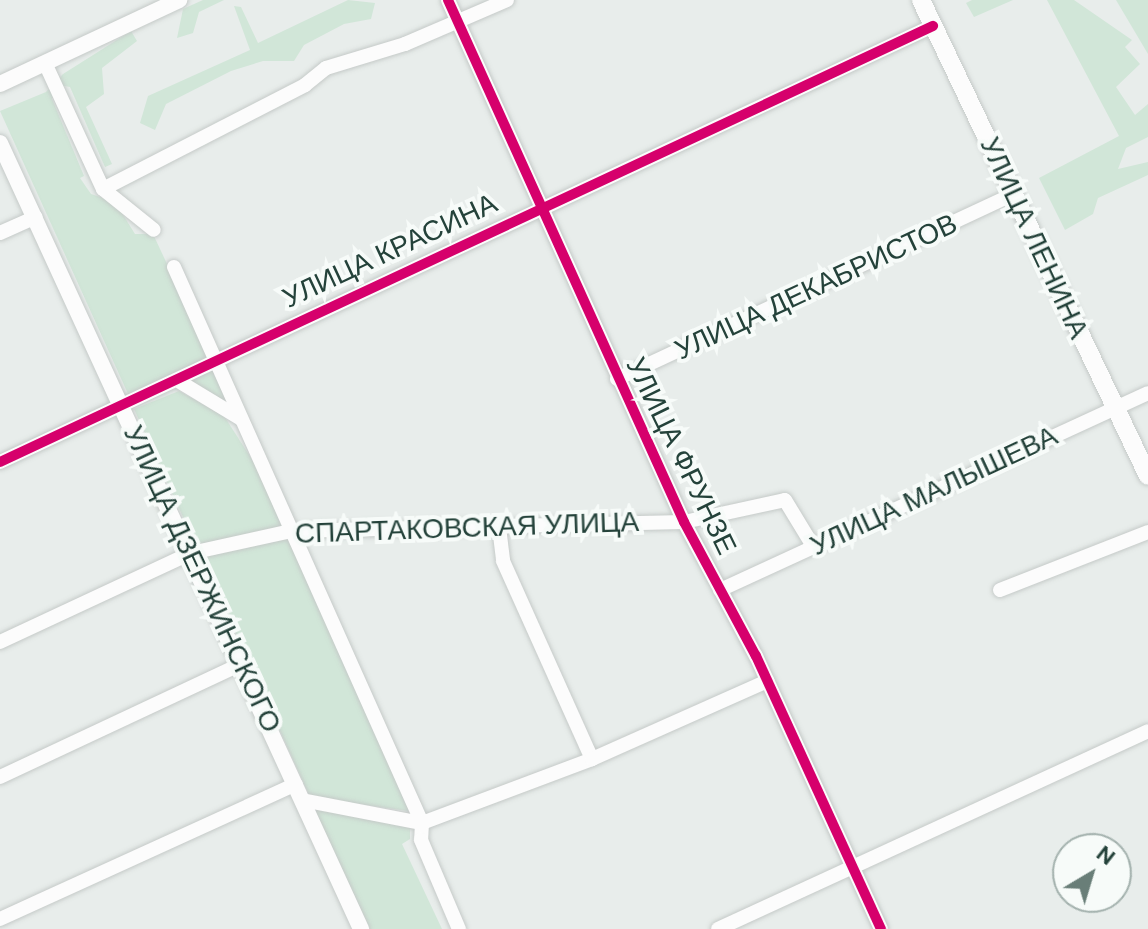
<!DOCTYPE html>
<meta charset="utf-8">
<style>
body{margin:0}
#map{position:relative;width:1148px;height:929px;overflow:hidden;background:#e8edeb;font-family:"DM Sans",sans-serif}
div>[style]{position:absolute}
[style*='--x']{left:calc(var(--x)*1px);top:calc(var(--y)*1px);width:calc(var(--w)*1px);rotate:calc(var(--a)*1deg)}
.green>*{inset:0;background:#d1e6d8}
.roads{filter:drop-shadow(0 0 2px #c5cac8) drop-shadow(0 0 2px #c5cac8)}
.minor>*{height:14px;margin:-7px;padding:0 7px;transform-origin:7px;border-radius:7px;background:#fcfcfc}
.tertiary>*{height:16px;margin:-8px;padding:0 8px;transform-origin:8px;border-radius:8px;background:#fcfcfc}
.secondary>*{height:18px;margin:-9px;padding:0 9px;transform-origin:9px;border-radius:9px;background:#fcfcfc}
.cycleway>*{height:10px;margin:-5px;padding:0 5px;transform-origin:5px;border-radius:5px;background:#d6006c}
span{translate:-50% -50%;white-space:nowrap;text-align:center;line-height:1.15;-webkit-text-stroke:8px #f7fbf9;paint-order:stroke}
.street-label{font-size:28px;color:#24423a}
.north{position:absolute;left:1052px;top:833px;width:80px;height:80px;box-sizing:border-box;background:#f7fbf9;border:2px solid #a3b1ad;border-radius:50%;rotate:38deg;font-size:22px;font-weight:700;line-height:32px;text-align:center;color:#24423a}
.north::after{content:'';display:block;margin:auto;width:28px;height:36px;background:#697e78;clip-path:polygon(50% 0,100% 100%,50% 72%,0 100%)}
</style>
<div id="map">
<div class="green">
<div style="clip-path:polygon(203px 0,224px 0,199px 12px,193px 33px,177px 38px,183px 9px)"></div>
<div style="clip-path:polygon(348px 0,375px 3px,371px 19px,344px 24px,304px 45px,294px 61px,263px 61px,231px 71px,166px 104px,155px 130px,140px 123px,148px 96px,250px 50px,234px 6px,241px 7px,258px 43px)"></div>
<div style="clip-path:polygon(972px 0,1013px 0,974px 17px,966px 3px)"></div>
<div style="clip-path:polygon(1047px 0,1074px 0,1132px 40px,1125px 47px,1140px 64px,1116px 87px,1135px 115px,1148px 104px,1148px 137px,1126px 148px,1118px 169px,1148px 162px,1148px 175px,1098px 198px,1093px 214px,1065px 230px,1039px 178px,1119px 136px)"></div>
<div style="clip-path:polygon(1116px 0,1148px 0,1148px 54px)"></div>
<div style="clip-path:polygon(131px 31px,137px 41px,102px 68px,104px 94px,86px 107px,112px 164px,105px 167px,70px 87px,59px 85px,52px 99px,84px 176px,80px 178px,91px 194px,115px 202px,135px 234px,153px 234px,211px 358px,129px 396px,0 111px,46px 92px,63px 74px)"></div>
<div style="clip-path:polygon(217px 367px,236px 410px,190px 381px)"></div>
<div style="clip-path:polygon(179px 391px,224px 416px,253px 461px,415px 812px,310px 797px,134px 409px)"></div>
<div style="clip-path:polygon(313px 808px,410px 827px,410px 839px,402px 844px,442px 929px,370px 929px)"></div>
</div>
<div class="roads">
<div class="minor">
<div style="--x:448;--y:0;--w:573;--a:65.67"></div>
<div style="--x:684;--y:522;--w:152;--a:61.8"></div>
<div style="--x:756;--y:656;--w:300;--a:65.4"></div>
<div style="--x:45;--y:63;--w:139;--a:65.3"></div>
<div style="--x:103;--y:189;--w:227;--a:-27.2"></div>
<div style="--x:305;--y:85;--w:27;--a:-39"></div>
<div style="--x:326;--y:68;--w:83;--a:-16.9"></div>
<div style="--x:405;--y:44;--w:111;--a:-23.3"></div>
<div style="--x:103;--y:189;--w:65;--a:38.8"></div>
<div style="--x:0;--y:233;--w:39;--a:-24"></div>
<div style="--x:174;--y:267;--w:609;--a:65.96"></div>
<div style="--x:422;--y:823;--w:17;--a:93"></div>
<div style="--x:421;--y:840;--w:97;--a:66.9"></div>
<div style="--x:617;--y:379;--w:438;--a:-25"></div>
<div style="--x:180;--y:382;--w:71;--a:31.2"></div>
<div style="--x:0;--y:462;--w:1030;--a:-25.05"></div>
<div style="--x:499;--y:527;--w:34;--a:83"></div>
<div style="--x:503;--y:561;--w:217;--a:65.8"></div>
<div style="--x:720;--y:590;--w:471;--a:-24.7"></div>
<div style="--x:1000;--y:590;--w:159;--a:-21.4"></div>
<div style="--x:0;--y:642;--w:211;--a:-25"></div>
<div style="--x:191;--y:553;--w:102;--a:-12.4"></div>
<div style="--x:291;--y:531;--w:393;--a:-1.3"></div>
<div style="--x:684;--y:522;--w:103;--a:-12.3"></div>
<div style="--x:785;--y:500;--w:54;--a:58.7"></div>
<div style="--x:0;--y:777;--w:266;--a:-25.1"></div>
<div style="--x:302;--y:800;--w:122;--a:10.9"></div>
<div style="--x:422;--y:823;--w:182;--a:-20.6"></div>
<div style="--x:592;--y:759;--w:192;--a:-24"></div>
<div style="--x:0;--y:919;--w:325;--a:-24.5"></div>
<div style="--x:718;--y:929;--w:473;--a:-24.7"></div>
</div>
<div class="tertiary">
<div style="--x:0;--y:84;--w:198;--a:-25.1"></div>
<div style="--x:0;--y:143;--w:865;--a:65.33"></div>
</div>
<div class="secondary">
<div style="--x:921;--y:0;--w:527;--a:64.5"></div>
</div>
</div>
<div class="cycleway">
<div style="--x:448;--y:0;--w:573;--a:65.67"></div>
<div style="--x:684;--y:522;--w:152;--a:61.8"></div>
<div style="--x:756;--y:656;--w:300;--a:65.4"></div>
<div style="--x:0;--y:462;--w:1030;--a:-25.05"></div>
</div>
<div class="street-label">
<span style="left:1034px;top:238px;rotate:65deg">УЛИЦА ЛЕНИНА</span>
<span style="left:390px;top:251px;rotate:-25deg">УЛИЦА КРАСИНА</span>
<span style="left:816px;top:287px;rotate:-25deg">УЛИЦА ДЕКАБРИСТОВ</span>
<span style="left:681px;top:456px;rotate:64deg">УЛИЦА ФРУНЗЕ</span>
<span style="left:934px;top:491px;rotate:-25deg">УЛИЦА МАЛЫШЕВА</span>
<span style="left:467px;top:528px;rotate:-2deg">СПАРТАКОВСКАЯ УЛИЦА</span>
<span style="left:202px;top:579px;rotate:65deg">УЛИЦА ДЗЕРЖИНСКОГО</span>
</div>
<div class="north">N</div>
</div>
